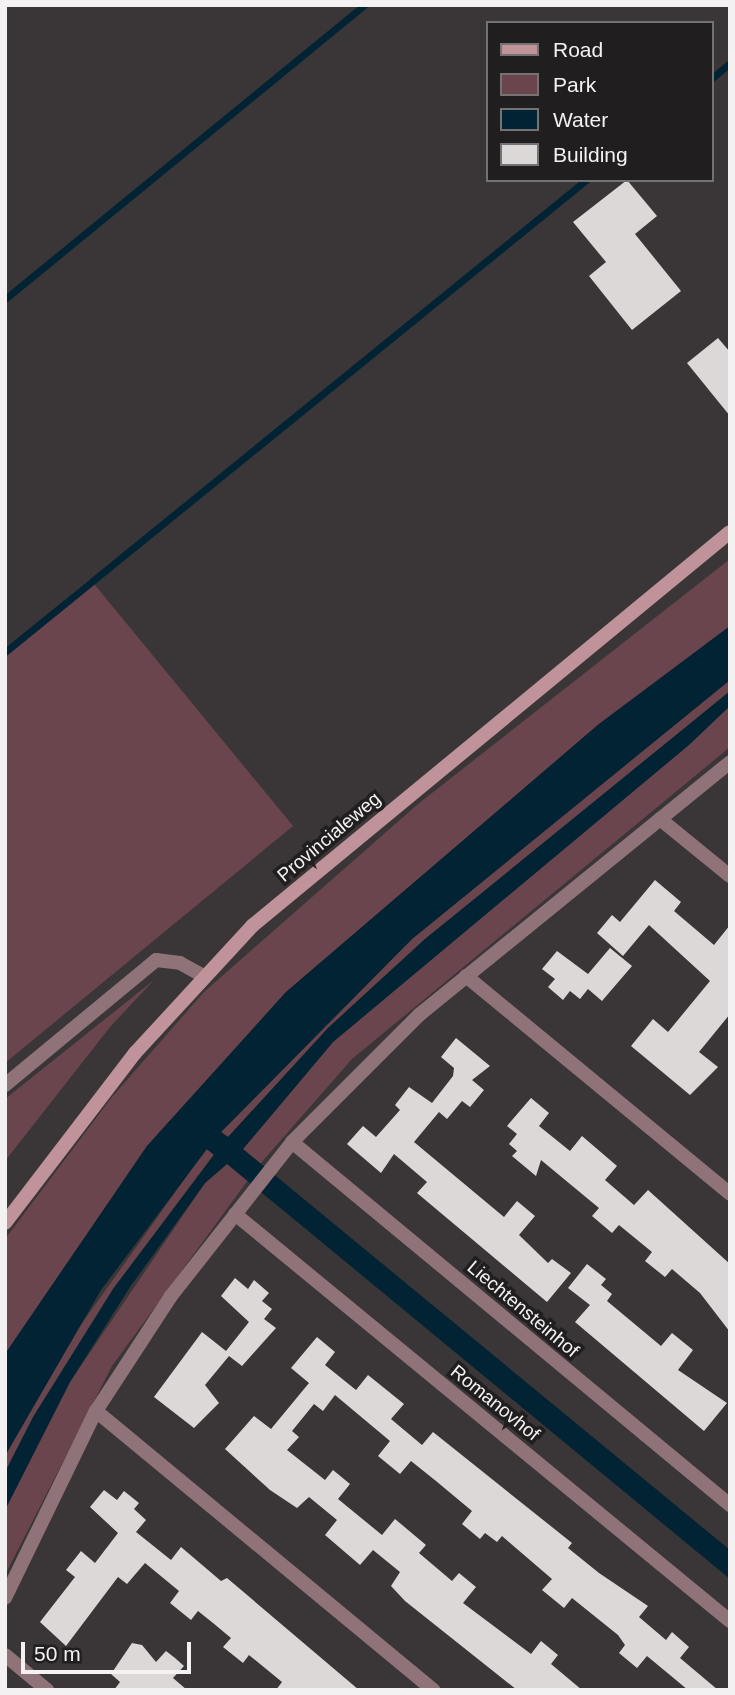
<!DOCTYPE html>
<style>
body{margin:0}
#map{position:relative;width:735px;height:1695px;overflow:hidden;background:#3a3637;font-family:Arial,sans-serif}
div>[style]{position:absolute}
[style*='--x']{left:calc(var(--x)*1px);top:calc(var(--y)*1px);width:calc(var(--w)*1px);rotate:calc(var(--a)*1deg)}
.green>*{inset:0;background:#6b454d}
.water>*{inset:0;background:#012333}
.stream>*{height:7px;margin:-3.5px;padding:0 3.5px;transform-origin:3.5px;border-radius:3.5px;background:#012333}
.building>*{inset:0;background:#dcd8d8}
.street>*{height:14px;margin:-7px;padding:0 7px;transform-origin:7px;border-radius:7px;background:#8f7378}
.secondary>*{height:14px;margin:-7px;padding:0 7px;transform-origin:7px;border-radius:7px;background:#c0939b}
span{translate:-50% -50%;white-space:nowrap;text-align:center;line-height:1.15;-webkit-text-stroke:7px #201e1f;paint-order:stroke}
.street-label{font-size:19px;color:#f3f1f1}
.frame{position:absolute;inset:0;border:7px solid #f3f1f1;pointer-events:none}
.legend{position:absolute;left:486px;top:21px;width:228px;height:161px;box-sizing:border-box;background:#201e1f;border:2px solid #747273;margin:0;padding:9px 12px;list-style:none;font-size:21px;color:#f3f1f1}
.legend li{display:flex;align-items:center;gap:14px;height:35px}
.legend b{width:35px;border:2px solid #747273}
.scale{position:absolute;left:21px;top:1642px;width:170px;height:32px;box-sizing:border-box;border:4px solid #f3f1f1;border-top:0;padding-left:9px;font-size:21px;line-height:24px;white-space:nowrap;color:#f3f1f1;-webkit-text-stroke:5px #201e1f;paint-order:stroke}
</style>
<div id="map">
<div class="green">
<div style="clip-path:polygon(730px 559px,730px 626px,599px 724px,286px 992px,147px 1146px,5px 1354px,5px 1239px,112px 1097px,204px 992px,418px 804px)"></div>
<div style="clip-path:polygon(90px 579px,293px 826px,5px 1063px,5px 649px)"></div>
<div style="clip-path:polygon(730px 680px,730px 691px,643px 767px,425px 939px,328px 1028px,228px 1137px,221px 1132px,412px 939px)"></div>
<div style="clip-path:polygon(730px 706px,730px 747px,352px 1059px,260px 1164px,243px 1149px,333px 1042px)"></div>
<div style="clip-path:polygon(154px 980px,110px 1027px,5px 1161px,5px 1099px)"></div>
<div style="clip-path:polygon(206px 1149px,214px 1154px,113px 1289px,5px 1472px,5px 1456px,58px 1357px)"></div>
<div style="clip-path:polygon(227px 1164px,248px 1180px,112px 1366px,5px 1575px,5px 1510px,70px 1382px,205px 1183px)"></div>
</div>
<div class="water">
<div style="clip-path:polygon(730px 626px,730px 680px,412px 939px,221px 1132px,228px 1137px,328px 1028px,425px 939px,730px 691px,730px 706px,689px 745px,333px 1042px,243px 1149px,730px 1550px,730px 1579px,227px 1164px,205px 1183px,130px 1287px,70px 1382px,5px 1510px,5px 1472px,33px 1417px,113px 1289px,214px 1155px,207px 1149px,101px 1290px,5px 1456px,5px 1354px,147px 1146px,286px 992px,599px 724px)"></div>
</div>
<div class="stream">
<div style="--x:712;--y:78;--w:23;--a:-40"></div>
<div style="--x:5;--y:299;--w:464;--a:-39.3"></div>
<div style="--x:5;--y:652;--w:749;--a:-39.09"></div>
</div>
<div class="building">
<div style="clip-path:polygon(627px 180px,657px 216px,635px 234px,681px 291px,632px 330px,589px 276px,606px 262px,573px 222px)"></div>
<div style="clip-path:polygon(718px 338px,730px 352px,730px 416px,687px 363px)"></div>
<div style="clip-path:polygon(655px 880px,681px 902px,674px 911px,714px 945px,730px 925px,730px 1014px,699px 1052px,718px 1067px,690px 1095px,631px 1046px,653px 1019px,668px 1032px,710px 981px,649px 925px,623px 956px,597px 933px,612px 915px,620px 922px)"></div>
<div style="clip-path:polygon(610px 948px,632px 966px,602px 1001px,588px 989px,580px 999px,570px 991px,563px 1000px,548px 987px,555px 979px,542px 969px,557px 951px,588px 974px)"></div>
<div style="clip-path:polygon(456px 1038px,490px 1066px,472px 1080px,484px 1090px,470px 1107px,462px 1101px,447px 1119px,439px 1112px,414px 1142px,504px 1217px,517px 1201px,535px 1216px,519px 1235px,548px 1263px,552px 1259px,571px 1273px,547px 1302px,417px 1193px,427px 1182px,394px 1154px,381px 1173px,347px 1144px,363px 1126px,376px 1137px,400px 1110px,395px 1105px,409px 1087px,432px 1103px,453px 1076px,454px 1068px,441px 1057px)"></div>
<div style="clip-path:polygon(531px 1098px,549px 1113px,539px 1126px,570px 1151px,582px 1136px,617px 1166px,605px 1180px,634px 1205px,648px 1190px,730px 1264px,730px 1332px,700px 1293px,672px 1269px,665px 1277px,645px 1261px,652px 1252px,619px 1225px,612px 1233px,592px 1216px,599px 1208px,541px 1160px,536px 1176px,512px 1156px,517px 1151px,509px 1144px,517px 1134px,507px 1126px)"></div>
<div style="clip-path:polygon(587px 1264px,606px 1279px,601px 1285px,612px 1294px,607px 1301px,661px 1346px,672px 1333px,693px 1350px,678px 1370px,727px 1403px,704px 1431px,575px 1322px,590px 1305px,568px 1288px)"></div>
<div style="clip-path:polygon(235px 1278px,248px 1289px,254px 1280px,269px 1293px,262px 1301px,272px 1309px,264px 1319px,276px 1328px,242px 1366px,229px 1356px,205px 1385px,219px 1403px,194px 1428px,154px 1397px,202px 1332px,226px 1351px,249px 1322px,221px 1296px)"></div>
<div style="clip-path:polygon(317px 1337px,335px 1352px,325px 1365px,356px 1390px,368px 1375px,404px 1404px,391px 1419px,422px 1445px,433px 1432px,572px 1543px,568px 1548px,599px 1573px,648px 1606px,639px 1617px,666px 1640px,672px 1632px,689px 1647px,680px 1658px,718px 1690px,688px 1690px,647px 1656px,637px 1668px,619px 1653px,625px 1645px,618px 1635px,572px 1598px,564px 1608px,542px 1590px,552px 1579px,502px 1536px,497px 1542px,485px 1533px,480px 1539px,462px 1524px,472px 1511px,436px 1481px,411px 1461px,400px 1474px,378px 1456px,390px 1441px,335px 1395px,323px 1411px,314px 1404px,292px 1431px,299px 1437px,287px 1450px,325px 1480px,333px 1470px,350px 1484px,338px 1499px,382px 1535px,395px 1519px,426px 1545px,419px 1553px,452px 1581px,459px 1573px,476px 1587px,463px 1603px,531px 1654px,541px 1641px,558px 1655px,551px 1664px,582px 1690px,517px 1690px,405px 1601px,391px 1586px,400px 1572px,373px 1550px,360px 1565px,325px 1535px,337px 1520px,309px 1497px,297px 1508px,270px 1490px,225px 1449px,254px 1416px,271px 1429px,309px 1383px,291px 1368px)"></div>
<div style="clip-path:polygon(104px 1490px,117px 1500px,124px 1491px,139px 1503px,134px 1509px,146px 1520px,136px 1532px,171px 1560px,181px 1547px,221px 1581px,227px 1578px,359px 1690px,276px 1690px,282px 1682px,249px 1655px,243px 1663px,223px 1647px,231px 1638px,213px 1623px,198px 1611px,191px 1620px,170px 1603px,179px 1591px,145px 1563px,127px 1584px,118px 1577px,66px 1646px,40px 1622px,75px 1577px,66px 1570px,81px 1551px,95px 1563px,118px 1533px,90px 1507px)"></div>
<div style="clip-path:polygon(132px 1643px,142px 1645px,156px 1662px,166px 1651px,175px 1658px,184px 1666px,173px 1678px,187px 1690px,114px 1690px,120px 1682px,111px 1674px)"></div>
</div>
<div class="street">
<div style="--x:660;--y:819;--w:90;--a:39.2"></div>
<div style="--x:466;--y:976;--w:342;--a:39.5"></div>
<div style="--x:5;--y:1085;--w:196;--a:-39.6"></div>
<div style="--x:156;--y:960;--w:24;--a:7"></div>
<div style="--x:180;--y:963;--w:25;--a:29"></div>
<div style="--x:292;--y:1142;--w:569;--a:39.65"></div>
<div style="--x:235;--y:1214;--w:641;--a:39.43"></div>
<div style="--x:96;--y:1411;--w:438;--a:39.6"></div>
<div style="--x:5;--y:1598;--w:208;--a:-64.1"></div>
<div style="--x:96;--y:1411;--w:137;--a:-56.9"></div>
<div style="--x:171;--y:1296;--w:196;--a:-51.8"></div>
<div style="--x:292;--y:1142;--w:180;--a:-45"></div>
<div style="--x:419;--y:1015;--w:401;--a:-39.1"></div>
<div style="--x:5;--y:1655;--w:55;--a:39.8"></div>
</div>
<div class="secondary">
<div style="--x:5;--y:1223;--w:214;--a:-52.6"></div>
<div style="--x:135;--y:1053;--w:173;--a:-47.3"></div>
<div style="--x:252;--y:926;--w:619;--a:-39.5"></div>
</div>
<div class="street-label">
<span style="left:329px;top:837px;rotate:-40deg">Provincialeweg</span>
<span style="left:523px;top:1309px;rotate:40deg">Liechtensteinhof</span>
<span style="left:495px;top:1403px;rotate:39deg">Romanovhof</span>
</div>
<div class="frame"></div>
<ul class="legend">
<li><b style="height:9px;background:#c0939b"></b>Road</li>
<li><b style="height:19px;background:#6b454d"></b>Park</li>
<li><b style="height:19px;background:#012333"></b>Water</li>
<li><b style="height:19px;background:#dcd8d8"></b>Building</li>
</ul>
<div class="scale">50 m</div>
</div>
